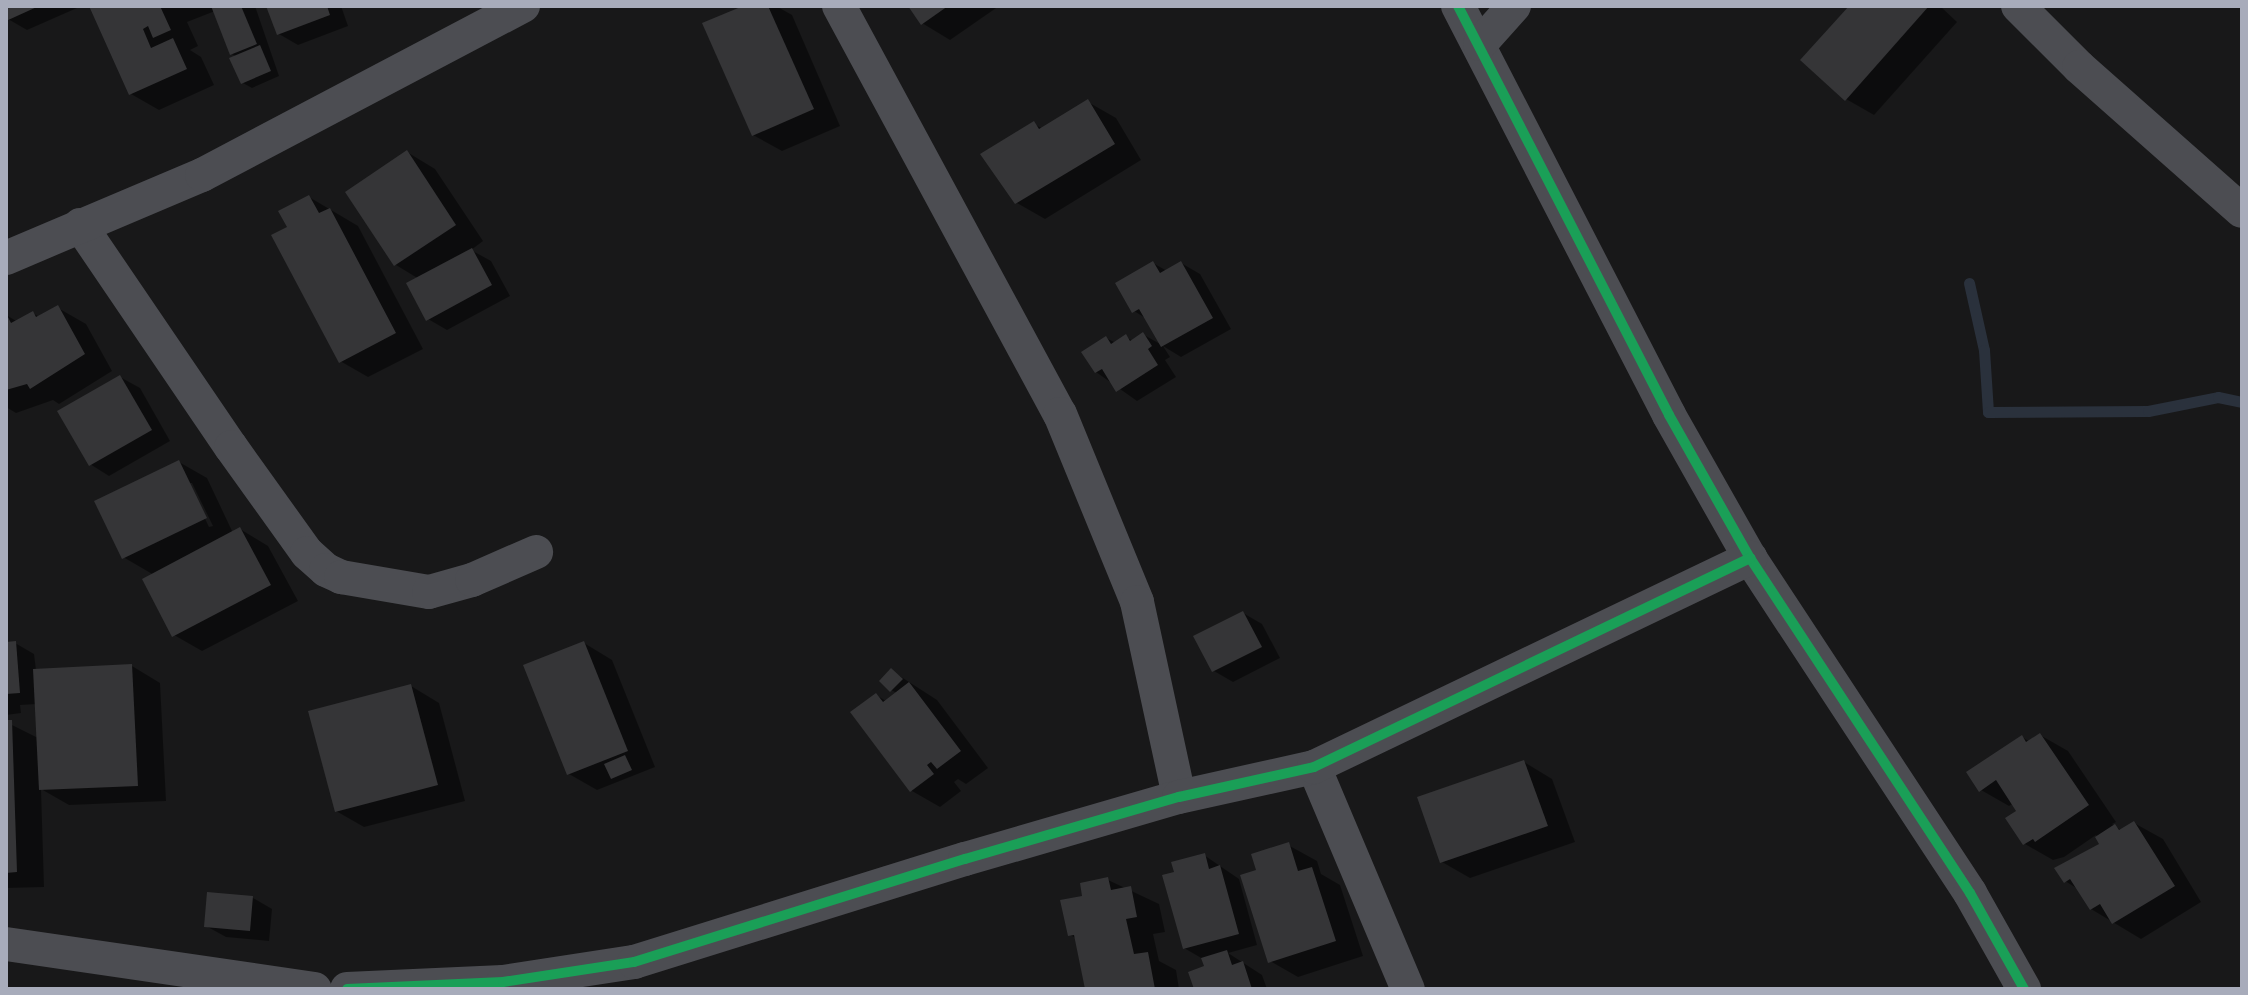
<!DOCTYPE html>
<style>
body{margin:0}
#map{position:relative;width:2248px;height:995px;overflow:hidden;background:#181819;font-family:Roboto,sans-serif}
div>[style]{position:absolute}
[style*='--x']{left:calc(var(--x)*1px);top:calc(var(--y)*1px);width:calc(var(--w)*1px);rotate:calc(var(--a)*1deg)}
.shadow>*{inset:0;background:#0007}
.stream>*{height:11px;margin:-5.5px;padding:0 5.5px;transform-origin:5.5px;border-radius:5.5px;background:#2a313c}
.building>*{inset:0;background:#353537}
.street>*{height:34px;margin:-17px;padding:0 17px;transform-origin:17px;border-radius:17px;background:#4c4d52}
.cycleway>*{height:10px;margin:-5px;padding:0 5px;transform-origin:5px;border-radius:5px;background:#1a9f57}
span{translate:-50% -50%;white-space:nowrap;text-align:center;line-height:1.15;-webkit-text-stroke:6px #121215;paint-order:stroke}
.frame{position:absolute;inset:0;border:8px solid #a8acbb;pointer-events:none}
</style>
<div id="map">
<div class="shadow">
<div style="clip-path:polygon(6px 6px,76px 6px,77px 8px,27px 30px,8px 19px)"></div>
<div style="clip-path:polygon(95px 6px,255px 6px,279px 76px,252px 88px,243px 83px,237px 57px,232px 54px,215px 11px,187px 22px,198px 46px,190px 50px,201px 57px,214px 85px,159px 110px,131px 94px)"></div>
<div style="clip-path:polygon(269px 6px,341px 6px,348px 26px,298px 45px,279px 34px)"></div>
<div style="clip-path:polygon(748px 6px,776px 6px,792px 15px,840px 126px,782px 151px,753px 135px)"></div>
<div style="clip-path:polygon(910px 6px,999px 6px,950px 40px,922px 23px)"></div>
<div style="clip-path:polygon(1852px 6px,1940px 6px,1957px 22px,1874px 115px,1846px 99px)"></div>
<div style="clip-path:polygon(1088px 102px,1116px 118px,1141px 160px,1045px 219px,1017px 203px,983px 155px,1034px 124px,1043px 129px)"></div>
<div style="clip-path:polygon(407px 152px,435px 169px,483px 241px,471px 250px,491px 261px,510px 296px,447px 330px,428px 319px,419px 279px,396px 265px,347px 192px)"></div>
<div style="clip-path:polygon(309px 197px,358px 226px,423px 349px,368px 377px,340px 361px,289px 228px)"></div>
<div style="clip-path:polygon(1153px 263px,1167px 271px,1181px 263px,1200px 274px,1231px 329px,1181px 357px,1163px 346px,1170px 357px,1165px 360px,1176px 377px,1137px 401px,1096px 372px,1106px 338px,1116px 343px,1126px 337px,1133px 341px,1144px 335px,1162px 345px,1147px 319px,1134px 311px)"></div>
<div style="clip-path:polygon(58px 308px,86px 324px,112px 371px,59px 404px,53px 400px,16px 413px,6px 407px,6px 315px,18px 322px,33px 313px,39px 317px)"></div>
<div style="clip-path:polygon(120px 377px,140px 388px,170px 441px,109px 476px,90px 464px)"></div>
<div style="clip-path:polygon(evenodd,179px 462px,207px 478px,233px 533px,240px 529px,268px 546px,298px 601px,202px 651px,174px 635px,154px 575px,123px 557px,179px 462px,188px 483px,192px 483px,213px 526px,209px 527px,188px 483px)"></div>
<div style="clip-path:polygon(1243px 613px,1262px 624px,1280px 658px,1233px 682px,1214px 671px)"></div>
<div style="clip-path:polygon(15px 643px,34px 654px,36px 670px,132px 666px,160px 683px,166px 801px,69px 805px,41px 789px,44px 887px,6px 888px,6px 722px,38px 738px,37px 704px,20px 705px,21px 713px,6px 715px,6px 644px)"></div>
<div style="clip-path:polygon(584px 643px,612px 660px,655px 767px,597px 790px,569px 774px)"></div>
<div style="clip-path:polygon(892px 671px,937px 700px,988px 768px,966px 784px,958px 779px,954px 782px,961px 791px,940px 807px,912px 791px,876px 695px,886px 701px,897px 693px,891px 690px)"></div>
<div style="clip-path:polygon(411px 686px,439px 703px,465px 801px,364px 827px,336px 811px)"></div>
<div style="clip-path:polygon(2040px 735px,2068px 751px,2116px 822px,2112px 824px,2122px 831px,2134px 823px,2163px 839px,2201px 902px,2141px 939px,2091px 909px,2078px 889px,2065px 881px,2102px 845px,2096px 835px,2064px 857px,2053px 860px,2025px 844px,2019px 811px,2014px 803px,2009px 806px,1981px 790px,2022px 737px,2030px 742px)"></div>
<div style="clip-path:polygon(1524px 762px,1552px 779px,1575px 842px,1470px 878px,1442px 862px)"></div>
<div style="clip-path:polygon(1288px 845px,1317px 861px,1321px 874px,1340px 885px,1363px 956px,1298px 977px,1270px 961px,1258px 872px)"></div>
<div style="clip-path:polygon(1204px 855px,1239px 879px,1257px 945px,1228px 953px,1262px 975px,1267px 989px,1196px 989px,1206px 968px,1203px 959px,1184px 948px,1176px 874px)"></div>
<div style="clip-path:polygon(1108px 880px,1159px 904px,1165px 932px,1153px 934px,1159px 961px,1176px 970px,1179px 989px,1087px 989px,1076px 938px,1070px 935px,1085px 898px)"></div>
<div style="clip-path:polygon(253px 898px,272px 909px,269px 941px,226px 937px,206px 926px)"></div>
</div>
<div class="stream">
<div style="--x:1969;--y:283;--w:69;--a:77.4"></div>
<div style="--x:1984;--y:350;--w:62;--a:86.3"></div>
<div style="--x:1988;--y:412;--w:160;--a:-0.4"></div>
<div style="--x:2148;--y:411;--w:71;--a:-11.3"></div>
<div style="--x:2218;--y:397;--w:25;--a:12"></div>
</div>
<div class="building">
<div style="clip-path:polygon(6px 6px,39px 6px,6px 21px)"></div>
<div style="clip-path:polygon(89px 6px,160px 6px,171px 30px,153px 38px,148px 26px,143px 29px,151px 48px,173px 38px,187px 69px,129px 95px)"></div>
<div style="clip-path:polygon(211px 6px,241px 6px,257px 44px,230px 55px)"></div>
<div style="clip-path:polygon(266px 6px,327px 6px,330px 15px,277px 35px)"></div>
<div style="clip-path:polygon(743px 6px,768px 6px,814px 109px,752px 136px,702px 23px)"></div>
<div style="clip-path:polygon(908px 6px,948px 6px,921px 25px)"></div>
<div style="clip-path:polygon(1849px 6px,1929px 6px,1845px 101px,1800px 60px)"></div>
<div style="clip-path:polygon(260px 45px,271px 71px,241px 84px,229px 58px)"></div>
<div style="clip-path:polygon(1088px 99px,1115px 144px,1015px 204px,980px 154px,1034px 121px,1039px 129px)"></div>
<div style="clip-path:polygon(407px 150px,456px 225px,394px 266px,345px 192px)"></div>
<div style="clip-path:polygon(309px 195px,319px 213px,330px 208px,396px 333px,339px 363px,271px 235px,287px 227px,278px 211px)"></div>
<div style="clip-path:polygon(472px 248px,492px 285px,426px 321px,406px 283px)"></div>
<div style="clip-path:polygon(1153px 261px,1160px 273px,1181px 261px,1213px 318px,1161px 347px,1139px 309px,1132px 313px,1115px 283px)"></div>
<div style="clip-path:polygon(58px 305px,85px 354px,30px 389px,27px 384px,6px 390px,6px 313px,11px 323px,33px 311px,36px 317px)"></div>
<div style="clip-path:polygon(1143px 332px,1152px 346px,1148px 349px,1158px 365px,1116px 392px,1102px 369px,1095px 373px,1081px 352px,1106px 336px,1111px 344px,1126px 334px,1130px 341px)"></div>
<div style="clip-path:polygon(120px 375px,152px 430px,89px 466px,57px 411px)"></div>
<div style="clip-path:polygon(179px 460px,207px 518px,122px 559px,94px 501px)"></div>
<div style="clip-path:polygon(240px 527px,271px 585px,172px 637px,142px 579px)"></div>
<div style="clip-path:polygon(1243px 611px,1262px 647px,1212px 672px,1193px 636px)"></div>
<div style="clip-path:polygon(16px 641px,20px 693px,6px 694px,6px 642px)"></div>
<div style="clip-path:polygon(584px 641px,628px 751px,567px 775px,523px 665px)"></div>
<div style="clip-path:polygon(132px 664px,138px 786px,39px 790px,33px 669px)"></div>
<div style="clip-path:polygon(891px 668px,903px 679px,890px 692px,879px 681px)"></div>
<div style="clip-path:polygon(909px 682px,961px 751px,937px 769px,931px 762px,927px 765px,934px 774px,910px 792px,850px 712px,876px 693px,883px 702px)"></div>
<div style="clip-path:polygon(411px 684px,438px 785px,335px 812px,308px 711px)"></div>
<div style="clip-path:polygon(6px 720px,12px 720px,17px 872px,6px 873px)"></div>
<div style="clip-path:polygon(2040px 733px,2089px 805px,2035px 842px,2033px 839px,2023px 845px,2005px 818px,2016px 811px,1996px 780px,1979px 792px,1966px 772px,2022px 735px,2026px 742px)"></div>
<div style="clip-path:polygon(625px 755px,632px 770px,611px 779px,604px 764px)"></div>
<div style="clip-path:polygon(1524px 760px,1548px 826px,1440px 863px,1417px 797px)"></div>
<div style="clip-path:polygon(2134px 821px,2175px 886px,2112px 924px,2100px 904px,2090px 910px,2070px 879px,2064px 883px,2054px 868px,2099px 844px,2095px 837px,2115px 824px,2119px 830px)"></div>
<div style="clip-path:polygon(1289px 842px,1298px 871px,1312px 867px,1336px 941px,1268px 963px,1240px 875px,1256px 870px,1251px 854px)"></div>
<div style="clip-path:polygon(1205px 853px,1209px 869px,1220px 865px,1239px 934px,1183px 949px,1162px 875px,1174px 872px,1171px 862px)"></div>
<div style="clip-path:polygon(1108px 877px,1111px 890px,1131px 886px,1137px 917px,1126px 919px,1134px 954px,1148px 952px,1155px 989px,1085px 989px,1074px 935px,1068px 936px,1060px 900px,1082px 896px,1080px 883px)"></div>
<div style="clip-path:polygon(207px 892px,253px 896px,250px 931px,204px 927px)"></div>
<div style="clip-path:polygon(1227px 950px,1232px 965px,1243px 961px,1252px 989px,1194px 989px,1188px 972px,1204px 966px,1201px 958px)"></div>
</div>
<div class="street">
<div style="--x:839;--y:6;--w:464;--a:61.6"></div>
<div style="--x:1060;--y:414;--w:203;--a:67.7"></div>
<div style="--x:1137;--y:602;--w:199;--a:77.8"></div>
<div style="--x:1458;--y:6;--w:460;--a:62.7"></div>
<div style="--x:1669;--y:415;--w:164;--a:60.5"></div>
<div style="--x:1750;--y:558;--w:401;--a:56.7"></div>
<div style="--x:1970;--y:893;--w:110;--a:60.6"></div>
<div style="--x:2018;--y:6;--w:86;--a:45"></div>
<div style="--x:2079;--y:67;--w:217;--a:41.5"></div>
<div style="--x:1480;--y:44;--w:51;--a:-48.2"></div>
<div style="--x:80;--y:225;--w:268;--a:55.8"></div>
<div style="--x:231;--y:447;--w:130;--a:54.4"></div>
<div style="--x:307;--y:553;--w:25;--a:42"></div>
<div style="--x:326;--y:570;--w:17;--a:25"></div>
<div style="--x:341;--y:577;--w:89;--a:9.7"></div>
<div style="--x:429;--y:592;--w:45;--a:-15.6"></div>
<div style="--x:472;--y:580;--w:70;--a:-23.6"></div>
<div style="--x:6;--y:258;--w:213;--a:-23"></div>
<div style="--x:202;--y:175;--w:363;--a:-27.8"></div>
<div style="--x:1314;--y:767;--w:241;--a:67.1"></div>
<div style="--x:6;--y:944;--w:312;--a:8.3"></div>
<div style="--x:347;--y:989;--w:156;--a:-2.6"></div>
<div style="--x:503;--y:982;--w:133;--a:-8.7"></div>
<div style="--x:634;--y:962;--w:347;--a:-17.3"></div>
<div style="--x:965;--y:859;--w:223;--a:-16.2"></div>
<div style="--x:1179;--y:797;--w:138;--a:-12.5"></div>
<div style="--x:1314;--y:767;--w:484;--a:-25.6"></div>
</div>
<div class="cycleway">
<div style="--x:1458;--y:6;--w:460;--a:62.7"></div>
<div style="--x:1669;--y:415;--w:164;--a:60.5"></div>
<div style="--x:1750;--y:558;--w:401;--a:56.7"></div>
<div style="--x:1970;--y:893;--w:110;--a:60.6"></div>
<div style="--x:347;--y:989;--w:156;--a:-2.6"></div>
<div style="--x:503;--y:982;--w:133;--a:-8.7"></div>
<div style="--x:634;--y:962;--w:347;--a:-17.3"></div>
<div style="--x:965;--y:859;--w:223;--a:-16.2"></div>
<div style="--x:1179;--y:797;--w:138;--a:-12.5"></div>
<div style="--x:1314;--y:767;--w:484;--a:-25.6"></div>
</div>
<div class="frame"></div>
</div>
